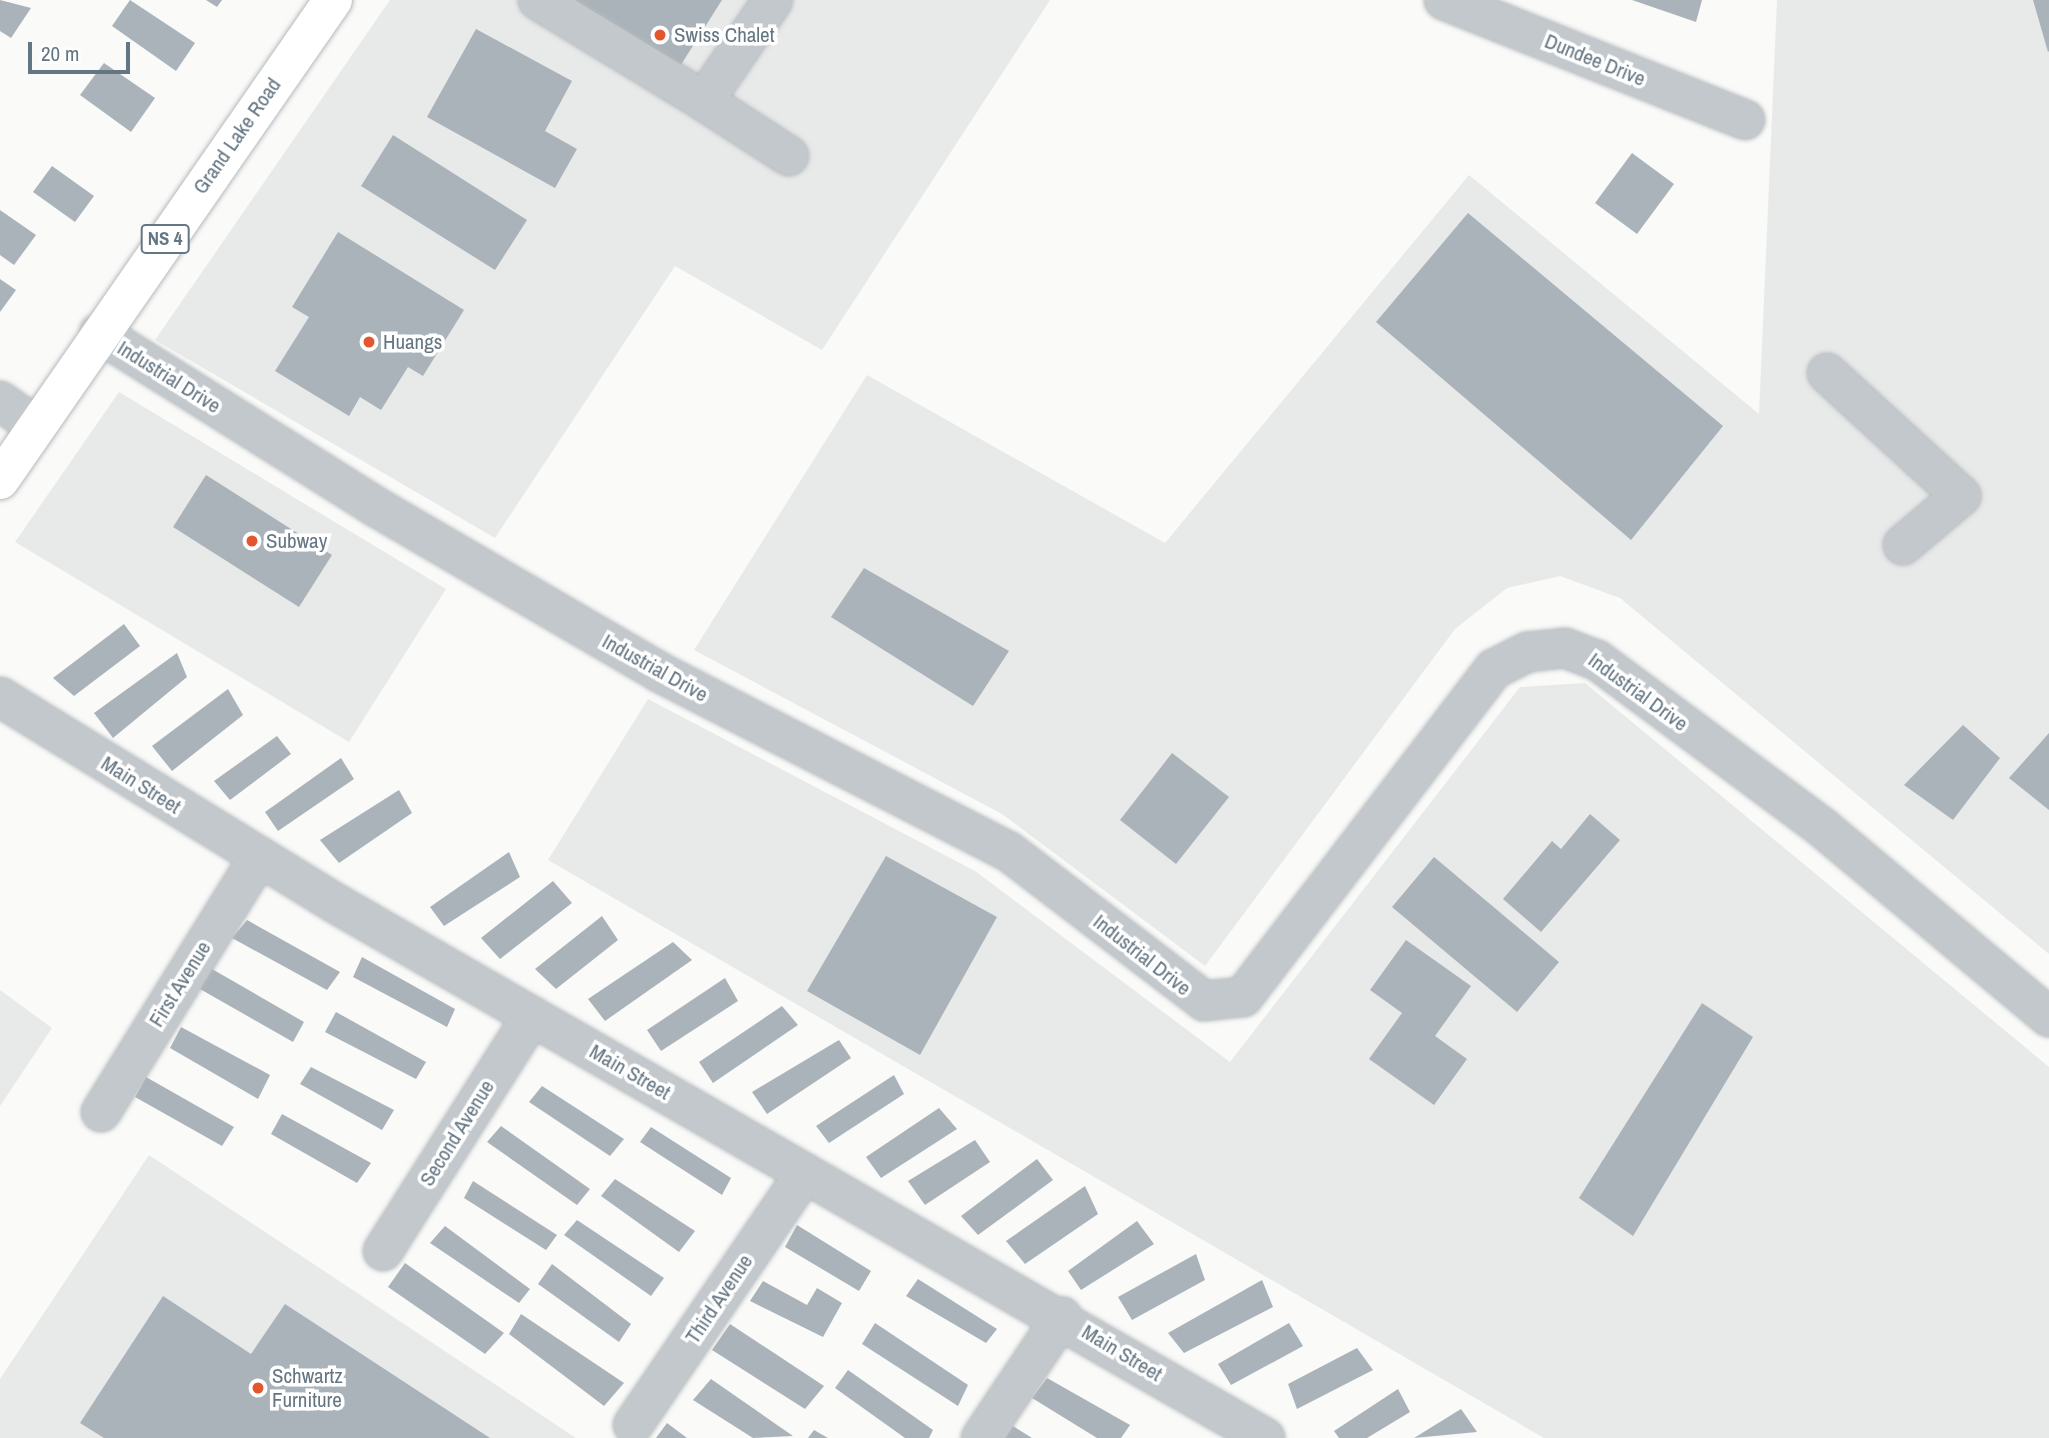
<!DOCTYPE html>
<style>
body{margin:0}
#map{position:relative;width:2049px;height:1438px;overflow:hidden;background:#fafaf8;font-family:"Archivo Narrow",sans-serif}
div>[style]{position:absolute}
[style*='--x']{left:calc(var(--x)*1px);top:calc(var(--y)*1px);width:calc(var(--w)*1px);rotate:calc(var(--a)*1deg)}
.built>*{inset:0;background:#e8e9e9}
.building>*{inset:0;background:#aab3b9}
.roads{filter:drop-shadow(0 0 2px #b5babe) drop-shadow(0 0 2px #b5babe)}
.minor>*{height:38px;margin:-19px;padding:0 19px;transform-origin:19px;border-radius:19px;background:#c3c8cc}
.major>*{height:38px;margin:-19px;padding:0 19px;transform-origin:19px;border-radius:19px;background:#fff}
.dots>*{width:19px;height:19px;translate:-50% -50%;box-sizing:border-box;border:4px solid #fff;border-radius:50%}
span{translate:-50% -50%;white-space:nowrap;text-align:center;line-height:1.15;-webkit-text-stroke:7px #fff;paint-order:stroke}
.shield-label span{padding:2px 5px;background:#fff;border:2px solid;border-radius:5px;-webkit-text-stroke-width:0}
.shield-label{font-size:19px;color:#657683;font-weight:700}
.poi-label{font-size:21px;color:#657683}
.left{translate:0 -50%;text-align:left}
.street-label{font-size:21px;color:#657683}
.scale{position:absolute;left:28px;top:42px;width:102px;height:32px;box-sizing:border-box;border:4px solid #657683;border-top:0;padding-left:9px;font-size:21px;line-height:24px;white-space:nowrap;color:#657683;-webkit-text-stroke:5px #fff;paint-order:stroke}
</style>
<div id="map">
<div class="built">
<div style="clip-path:polygon(390px 0,1050px 0,822px 350px,675px 266px,495px 538px,155px 340px)"></div>
<div style="clip-path:polygon(1777px 0,2049px 0,2049px 954px,1620px 598px,1560px 576px,1507px 588px,1455px 629px,1205px 966px,1002px 814px,694px 650px,867px 375px,1165px 543px,1469px 175px,1759px 414px)"></div>
<div style="clip-path:polygon(119px 392px,446px 589px,349px 742px,15px 542px)"></div>
<div style="clip-path:polygon(1585px 683px,2049px 1067px,2049px 1438px,1544px 1438px,548px 860px,648px 699px,975px 871px,1230px 1062px,1520px 687px)"></div>
<div style="clip-path:polygon(0 990px,52px 1028px,0 1106px)"></div>
<div style="clip-path:polygon(149px 1155px,576px 1438px,0 1438px,0 1379px)"></div>
</div>
<div class="building">
<div style="clip-path:polygon(0 0,31px 8px,11px 38px,0 31px)"></div>
<div style="clip-path:polygon(130px 0,195px 43px,176px 71px,112px 26px)"></div>
<div style="clip-path:polygon(206px 0,222px 0,217px 7px)"></div>
<div style="clip-path:polygon(564px 0,722px 0,677px 71px)"></div>
<div style="clip-path:polygon(1632px 0,1702px 0,1696px 22px)"></div>
<div style="clip-path:polygon(2033px 0,2049px 0,2049px 51px,2048px 52px)"></div>
<div style="clip-path:polygon(476px 29px,572px 81px,545px 131px,577px 149px,555px 188px,427px 117px)"></div>
<div style="clip-path:polygon(104px 63px,155px 98px,131px 132px,80px 95px)"></div>
<div style="clip-path:polygon(393px 135px,527px 220px,495px 270px,361px 186px)"></div>
<div style="clip-path:polygon(1632px 153px,1674px 184px,1637px 234px,1595px 203px)"></div>
<div style="clip-path:polygon(52px 166px,94px 196px,75px 222px,33px 192px)"></div>
<div style="clip-path:polygon(0 210px,36px 235px,14px 265px,0 255px)"></div>
<div style="clip-path:polygon(1468px 213px,1723px 426px,1631px 540px,1376px 322px)"></div>
<div style="clip-path:polygon(338px 232px,464px 310px,423px 376px,408px 367px,381px 410px,360px 397px,349px 416px,275px 371px,309px 317px,292px 307px)"></div>
<div style="clip-path:polygon(0 279px,16px 290px,0 312px)"></div>
<div style="clip-path:polygon(206px 475px,332px 555px,299px 607px,173px 527px)"></div>
<div style="clip-path:polygon(864px 568px,1009px 651px,973px 706px,831px 617px)"></div>
<div style="clip-path:polygon(124px 624px,140px 646px,74px 696px,53px 678px)"></div>
<div style="clip-path:polygon(177px 653px,187px 677px,113px 738px,94px 713px)"></div>
<div style="clip-path:polygon(228px 689px,243px 715px,172px 771px,152px 746px)"></div>
<div style="clip-path:polygon(1963px 725px,2000px 758px,1953px 820px,1904px 785px)"></div>
<div style="clip-path:polygon(2049px 733px,2049px 810px,2009px 778px)"></div>
<div style="clip-path:polygon(277px 736px,291px 754px,230px 800px,214px 781px)"></div>
<div style="clip-path:polygon(1172px 753px,1229px 797px,1176px 864px,1120px 820px)"></div>
<div style="clip-path:polygon(341px 758px,354px 779px,278px 831px,265px 812px)"></div>
<div style="clip-path:polygon(399px 790px,412px 813px,339px 863px,320px 840px)"></div>
<div style="clip-path:polygon(1590px 814px,1620px 840px,1541px 932px,1503px 899px,1552px 841px,1561px 849px)"></div>
<div style="clip-path:polygon(509px 852px,520px 877px,444px 926px,430px 907px)"></div>
<div style="clip-path:polygon(886px 856px,997px 917px,920px 1055px,807px 991px)"></div>
<div style="clip-path:polygon(1434px 857px,1559px 962px,1517px 1012px,1392px 907px)"></div>
<div style="clip-path:polygon(553px 881px,572px 903px,500px 959px,481px 938px)"></div>
<div style="clip-path:polygon(602px 916px,618px 940px,556px 989px,535px 969px)"></div>
<div style="clip-path:polygon(247px 920px,340px 972px,327px 990px,232px 938px)"></div>
<div style="clip-path:polygon(1406px 940px,1471px 986px,1435px 1036px,1467px 1059px,1434px 1105px,1369px 1059px,1402px 1013px,1370px 990px)"></div>
<div style="clip-path:polygon(673px 942px,692px 960px,605px 1021px,588px 999px)"></div>
<div style="clip-path:polygon(362px 957px,455px 1009px,447px 1027px,353px 977px)"></div>
<div style="clip-path:polygon(212px 969px,304px 1022px,293px 1042px,200px 989px)"></div>
<div style="clip-path:polygon(725px 978px,738px 1001px,661px 1051px,647px 1030px)"></div>
<div style="clip-path:polygon(1702px 1003px,1753px 1037px,1633px 1236px,1579px 1198px)"></div>
<div style="clip-path:polygon(782px 1006px,798px 1025px,713px 1083px,699px 1062px)"></div>
<div style="clip-path:polygon(336px 1012px,426px 1062px,416px 1079px,325px 1032px)"></div>
<div style="clip-path:polygon(181px 1027px,270px 1075px,258px 1099px,170px 1048px)"></div>
<div style="clip-path:polygon(839px 1040px,851px 1058px,767px 1114px,752px 1092px)"></div>
<div style="clip-path:polygon(311px 1067px,394px 1110px,382px 1130px,300px 1084px)"></div>
<div style="clip-path:polygon(894px 1075px,904px 1094px,829px 1143px,816px 1126px)"></div>
<div style="clip-path:polygon(146px 1077px,234px 1127px,222px 1146px,135px 1097px)"></div>
<div style="clip-path:polygon(542px 1086px,624px 1139px,610px 1156px,529px 1102px)"></div>
<div style="clip-path:polygon(939px 1108px,957px 1129px,881px 1178px,866px 1157px)"></div>
<div style="clip-path:polygon(282px 1114px,371px 1163px,357px 1183px,271px 1134px)"></div>
<div style="clip-path:polygon(501px 1126px,590px 1189px,577px 1205px,487px 1142px)"></div>
<div style="clip-path:polygon(651px 1127px,731px 1178px,722px 1195px,640px 1142px)"></div>
<div style="clip-path:polygon(975px 1140px,990px 1162px,925px 1205px,908px 1181px)"></div>
<div style="clip-path:polygon(1037px 1159px,1053px 1180px,978px 1235px,961px 1216px)"></div>
<div style="clip-path:polygon(615px 1179px,695px 1231px,679px 1252px,601px 1196px)"></div>
<div style="clip-path:polygon(473px 1181px,557px 1235px,546px 1250px,464px 1198px)"></div>
<div style="clip-path:polygon(1085px 1186px,1098px 1214px,1025px 1264px,1006px 1241px)"></div>
<div style="clip-path:polygon(577px 1220px,664px 1278px,651px 1296px,564px 1235px)"></div>
<div style="clip-path:polygon(1137px 1221px,1154px 1244px,1081px 1290px,1068px 1271px)"></div>
<div style="clip-path:polygon(797px 1225px,871px 1271px,859px 1291px,785px 1247px)"></div>
<div style="clip-path:polygon(445px 1226px,530px 1289px,519px 1303px,430px 1243px)"></div>
<div style="clip-path:polygon(1196px 1254px,1205px 1280px,1132px 1320px,1118px 1297px)"></div>
<div style="clip-path:polygon(405px 1263px,504px 1333px,485px 1354px,388px 1287px)"></div>
<div style="clip-path:polygon(552px 1264px,631px 1324px,619px 1342px,538px 1284px)"></div>
<div style="clip-path:polygon(918px 1279px,997px 1329px,986px 1343px,906px 1296px)"></div>
<div style="clip-path:polygon(1262px 1280px,1273px 1307px,1184px 1353px,1168px 1333px)"></div>
<div style="clip-path:polygon(763px 1281px,807px 1305px,817px 1288px,842px 1303px,823px 1337px,750px 1301px)"></div>
<div style="clip-path:polygon(163px 1296px,251px 1354px,285px 1304px,490px 1438px,104px 1438px,80px 1423px)"></div>
<div style="clip-path:polygon(521px 1314px,624px 1383px,604px 1406px,509px 1334px)"></div>
<div style="clip-path:polygon(875px 1323px,968px 1385px,958px 1406px,862px 1344px)"></div>
<div style="clip-path:polygon(1289px 1323px,1303px 1346px,1231px 1385px,1218px 1364px)"></div>
<div style="clip-path:polygon(730px 1324px,824px 1386px,805px 1409px,712px 1350px)"></div>
<div style="clip-path:polygon(1357px 1348px,1373px 1370px,1297px 1409px,1288px 1384px)"></div>
<div style="clip-path:polygon(848px 1370px,933px 1430px,929px 1438px,905px 1438px,835px 1388px)"></div>
<div style="clip-path:polygon(1047px 1378px,1130px 1425px,1121px 1438px,1097px 1438px,1032px 1398px)"></div>
<div style="clip-path:polygon(711px 1379px,793px 1436px,753px 1438px,693px 1400px)"></div>
<div style="clip-path:polygon(1398px 1389px,1410px 1412px,1367px 1438px,1339px 1438px,1334px 1431px)"></div>
<div style="clip-path:polygon(1461px 1409px,1477px 1432px,1414px 1438px)"></div>
<div style="clip-path:polygon(667px 1423px,687px 1438px,656px 1438px)"></div>
<div style="clip-path:polygon(1013px 1426px,1032px 1438px,1005px 1438px)"></div>
<div style="clip-path:polygon(814px 1430px,828px 1438px,808px 1438px)"></div>
</div>
<div class="roads">
<div class="minor">
<div style="--x:538;--y:0;--w:194;--a:31.3"></div>
<div style="--x:704;--y:101;--w:122;--a:-55.7"></div>
<div style="--x:1444;--y:0;--w:324;--a:21.7"></div>
<div style="--x:704;--y:101;--w:101;--a:32.9"></div>
<div style="--x:99;--y:333;--w:327;--a:32.1"></div>
<div style="--x:376;--y:507;--w:328;--a:30.2"></div>
<div style="--x:659;--y:672;--w:392;--a:27.2"></div>
<div style="--x:1008;--y:851;--w:247;--a:37.4"></div>
<div style="--x:1204;--y:1001;--w:39;--a:-6"></div>
<div style="--x:1243;--y:997;--w:413;--a:-52.6"></div>
<div style="--x:1494;--y:669;--w:38;--a:-27"></div>
<div style="--x:1528;--y:652;--w:37;--a:-6"></div>
<div style="--x:1565;--y:648;--w:34;--a:21"></div>
<div style="--x:1597;--y:660;--w:282;--a:36.6"></div>
<div style="--x:1823;--y:828;--w:295;--a:39.9"></div>
<div style="--x:1827;--y:373;--w:182;--a:42.5"></div>
<div style="--x:1961;--y:496;--w:76;--a:139.8"></div>
<div style="--x:0;--y:401;--w:45;--a:35.1"></div>
<div style="--x:0;--y:697;--w:393;--a:31.6"></div>
<div style="--x:335;--y:903;--w:1073;--a:29.91"></div>
<div style="--x:101;--y:1112;--w:300;--a:-58.2"></div>
<div style="--x:383;--y:1251;--w:278;--a:-57.6"></div>
<div style="--x:633;--y:1425;--w:305;--a:-55.7"></div>
<div style="--x:981;--y:1438;--w:146;--a:-56.2"></div>
</div>
<div class="major">
<div style="--x:0;--y:480;--w:584;--a:-55.25"></div>
</div>
</div>
<div class="dots">
<div style="left:660px;top:35px;background:#e4572e"></div>
<div style="left:369px;top:342px;background:#e4572e"></div>
<div style="left:252px;top:541px;background:#e4572e"></div>
<div style="left:258px;top:1388px;background:#e4572e"></div>
</div>
<div class="shield-label">
<span style="left:165px;top:239px">NS 4</span>
</div>
<div class="poi-label">
<span class="left" style="left:674px;top:35px">Swiss Chalet</span>
<span class="left" style="left:383px;top:342px">Huangs</span>
<span class="left" style="left:266px;top:541px">Subway</span>
<span class="left" style="left:272px;top:1388px">Schwartz<br>Furniture</span>
</div>
<div class="street-label">
<span style="left:1595px;top:60px;rotate:22deg">Dundee Drive</span>
<span style="left:237px;top:136px;rotate:-55deg">Grand Lake Road</span>
<span style="left:169px;top:377px;rotate:32deg">Industrial Drive</span>
<span style="left:655px;top:668px;rotate:29deg">Industrial Drive</span>
<span style="left:1638px;top:692px;rotate:36deg">Industrial Drive</span>
<span style="left:141px;top:785px;rotate:32deg">Main Street</span>
<span style="left:1142px;top:955px;rotate:38deg">Industrial Drive</span>
<span style="left:180px;top:984px;rotate:-58deg">First Avenue</span>
<span style="left:630px;top:1072px;rotate:30deg">Main Street</span>
<span style="left:457px;top:1133px;rotate:-58deg">Second Avenue</span>
<span style="left:719px;top:1299px;rotate:-56deg">Third Avenue</span>
<span style="left:1122px;top:1353px;rotate:31deg">Main Street</span>
</div>
<div class="scale">20 m</div>
</div>
